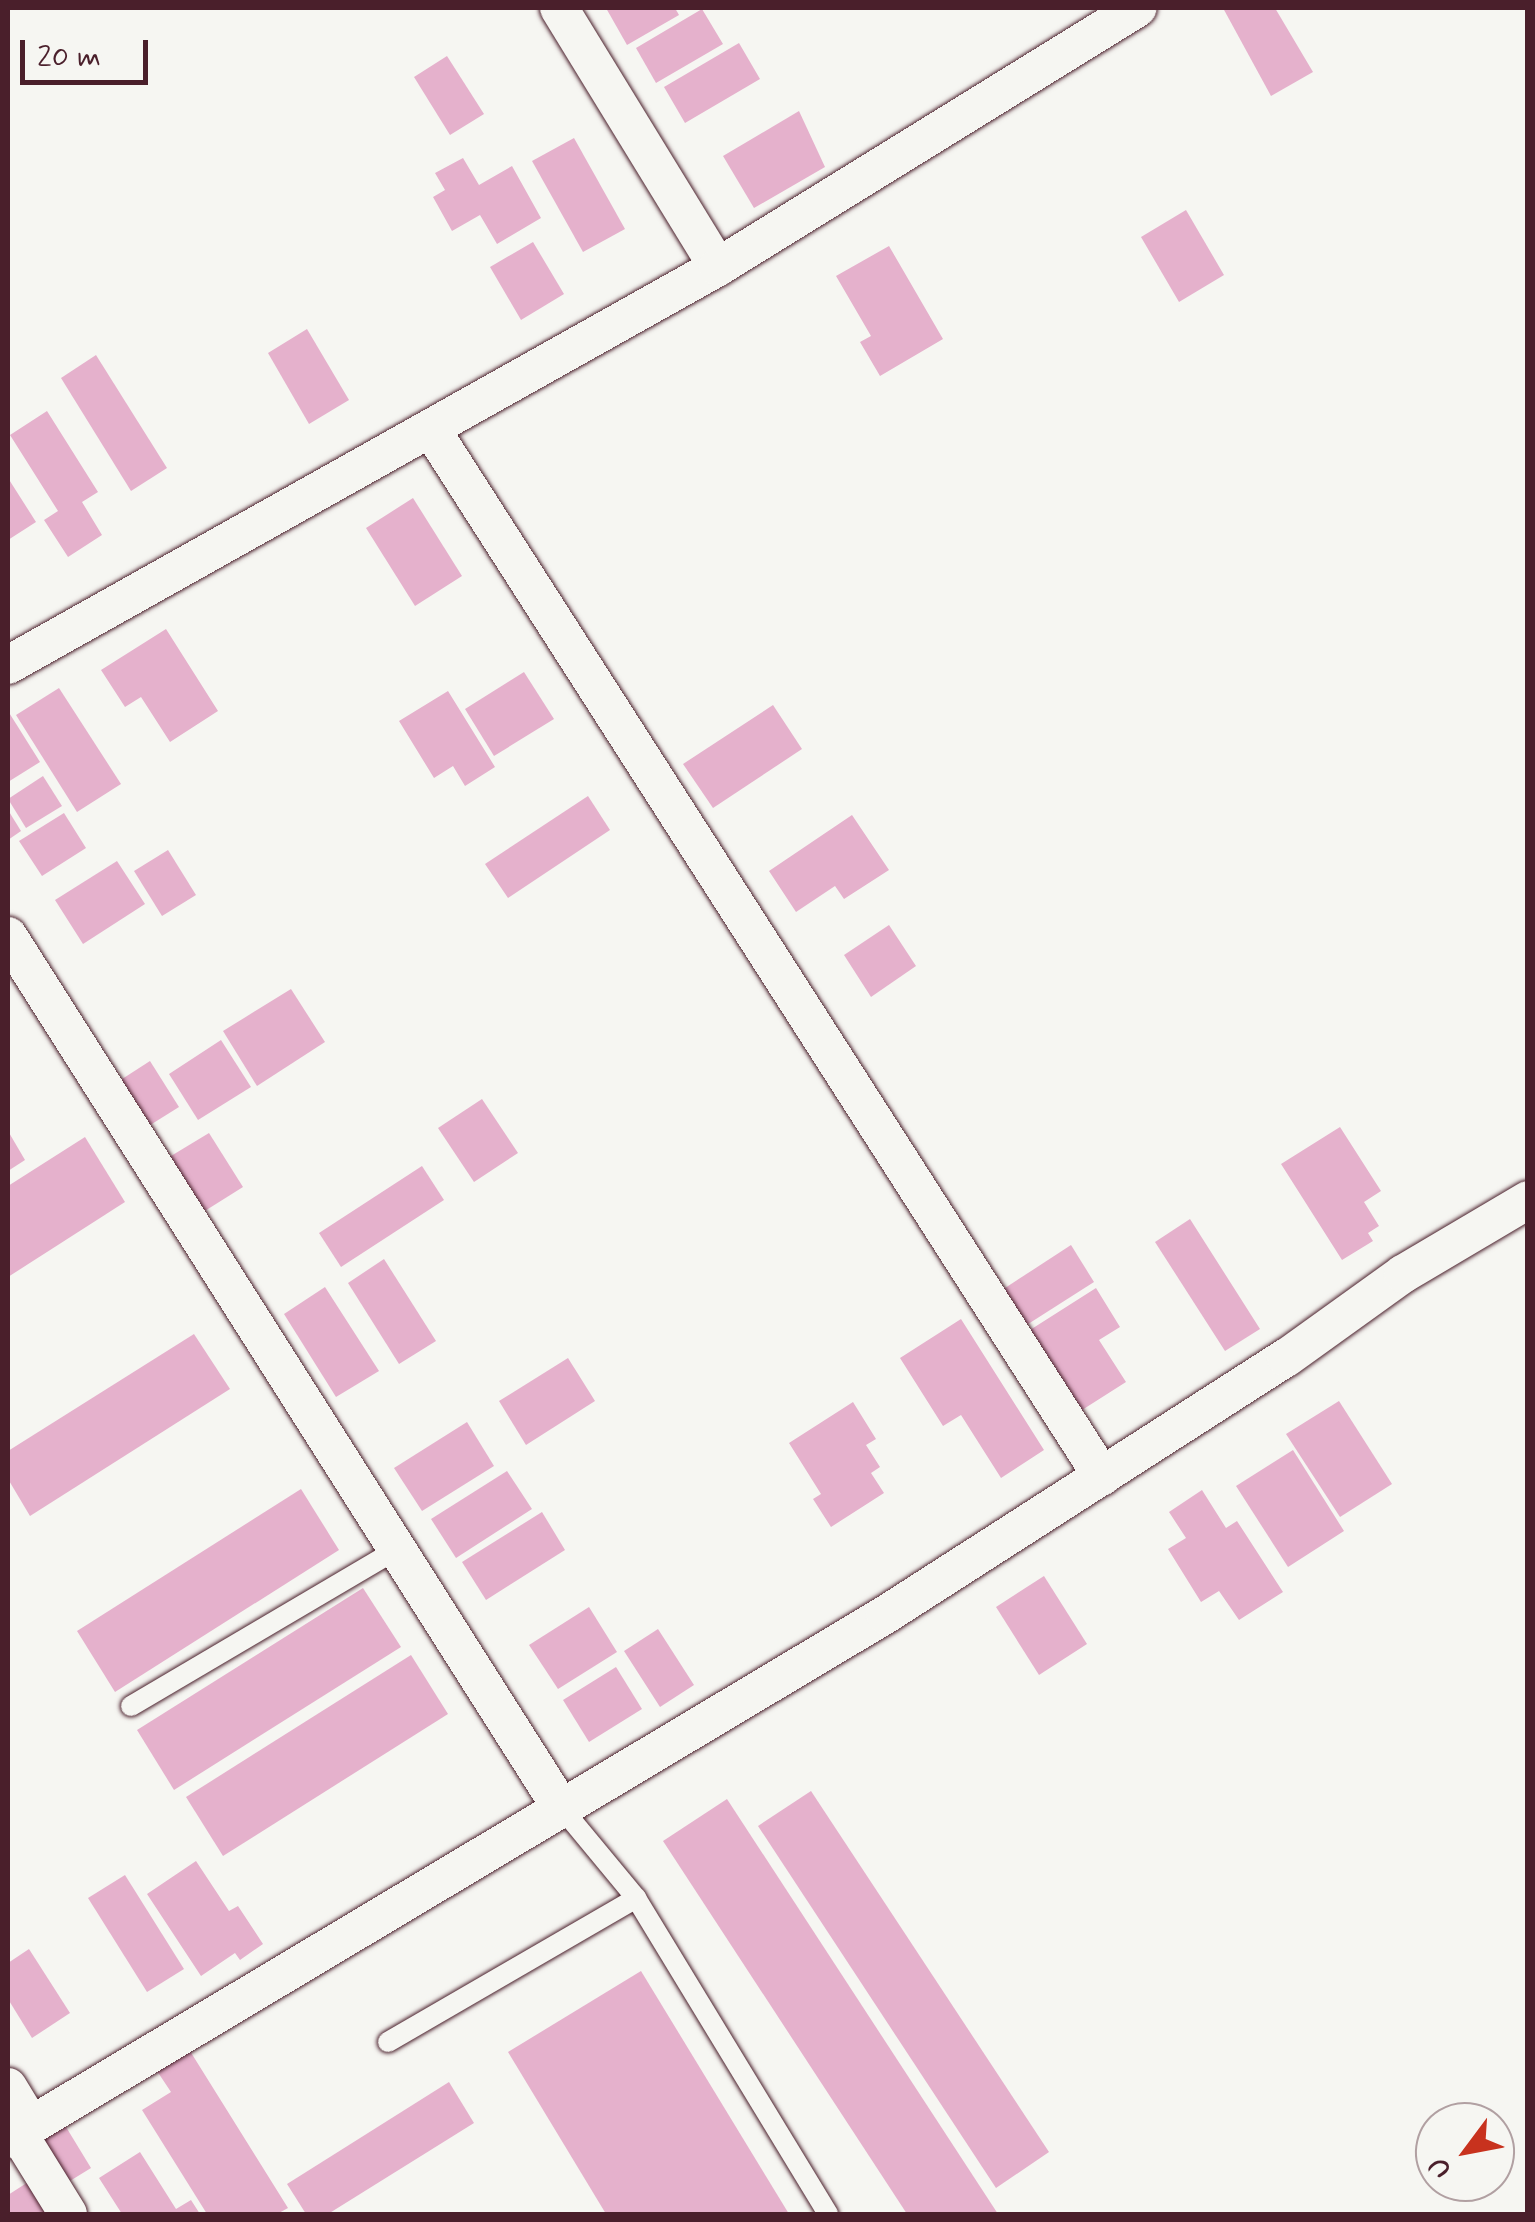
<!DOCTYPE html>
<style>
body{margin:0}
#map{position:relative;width:1535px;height:2222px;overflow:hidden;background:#f6f6f2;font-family:Mynerve,sans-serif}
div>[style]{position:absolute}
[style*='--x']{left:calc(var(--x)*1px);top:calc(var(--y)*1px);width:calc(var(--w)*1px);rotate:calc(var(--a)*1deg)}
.building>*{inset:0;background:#e5b1cc}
.roads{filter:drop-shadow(0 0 2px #4a1f2b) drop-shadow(0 0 2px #4a1f2b)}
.lane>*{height:20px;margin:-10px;padding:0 10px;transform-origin:10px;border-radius:10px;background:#f6f6f2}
.street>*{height:38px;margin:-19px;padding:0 19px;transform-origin:19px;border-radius:19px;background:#f6f6f2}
span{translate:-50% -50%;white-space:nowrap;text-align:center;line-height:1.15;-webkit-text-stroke:8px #f6f6f2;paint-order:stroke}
.frame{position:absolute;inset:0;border:10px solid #4a1f2b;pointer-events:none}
.north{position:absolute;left:1415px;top:2102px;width:100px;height:100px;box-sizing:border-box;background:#f6f6f2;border:2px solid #b1a0a2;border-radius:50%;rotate:238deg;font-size:28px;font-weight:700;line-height:40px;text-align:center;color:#4a1f2b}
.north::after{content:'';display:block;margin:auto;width:35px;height:45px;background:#c8321e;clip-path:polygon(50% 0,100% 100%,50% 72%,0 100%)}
.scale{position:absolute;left:20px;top:40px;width:128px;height:45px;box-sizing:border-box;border:5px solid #4a1f2b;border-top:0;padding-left:12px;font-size:30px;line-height:35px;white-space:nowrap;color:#4a1f2b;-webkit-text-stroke:8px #f6f6f2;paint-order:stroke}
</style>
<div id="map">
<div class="building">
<div style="clip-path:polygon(606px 8px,675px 8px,679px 15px,627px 45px)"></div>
<div style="clip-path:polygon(1223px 8px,1275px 8px,1313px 72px,1271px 96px)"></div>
<div style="clip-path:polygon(702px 9px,723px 44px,656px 83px,636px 48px)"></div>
<div style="clip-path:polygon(739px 43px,760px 79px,685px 123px,664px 87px)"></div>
<div style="clip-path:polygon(447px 56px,484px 114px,450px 135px,414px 77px)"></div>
<div style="clip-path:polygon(799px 111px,825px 167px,754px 208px,723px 156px)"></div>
<div style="clip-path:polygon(574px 138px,625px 229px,583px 252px,532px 161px)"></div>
<div style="clip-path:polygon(463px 158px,479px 185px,512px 166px,541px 218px,497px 244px,480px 215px,452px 231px,433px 197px,445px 190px,435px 173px)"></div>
<div style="clip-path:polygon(1186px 210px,1224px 275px,1179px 302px,1141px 237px)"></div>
<div style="clip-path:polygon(533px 242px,564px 294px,521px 320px,490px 267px)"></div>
<div style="clip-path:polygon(889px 246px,943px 339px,880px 376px,860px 342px,871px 336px,836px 276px)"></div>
<div style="clip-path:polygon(307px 329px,349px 400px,309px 424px,268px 353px)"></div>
<div style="clip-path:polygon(96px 355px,167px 468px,131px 491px,61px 378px)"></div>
<div style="clip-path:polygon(47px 411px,98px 492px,82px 502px,102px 535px,68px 557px,44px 520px,58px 511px,10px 435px)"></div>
<div style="clip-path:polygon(8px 478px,36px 522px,8px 540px)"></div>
<div style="clip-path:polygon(413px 498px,462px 576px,415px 606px,366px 528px)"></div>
<div style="clip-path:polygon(166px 629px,218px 711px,170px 742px,141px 697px,125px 707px,101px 670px)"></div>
<div style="clip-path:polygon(524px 672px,554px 719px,494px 756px,465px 709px)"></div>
<div style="clip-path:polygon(59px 688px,121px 784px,77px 812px,16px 715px)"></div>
<div style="clip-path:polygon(448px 691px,495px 767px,465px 786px,453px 766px,434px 778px,399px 721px)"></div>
<div style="clip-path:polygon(773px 705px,802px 749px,713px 808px,683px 764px)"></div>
<div style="clip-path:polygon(8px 711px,40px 762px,8px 782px)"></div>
<div style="clip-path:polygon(43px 776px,62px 806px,26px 828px,8px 799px)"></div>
<div style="clip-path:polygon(588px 796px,610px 830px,508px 898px,485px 864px)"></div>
<div style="clip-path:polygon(8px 810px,21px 831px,8px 840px)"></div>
<div style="clip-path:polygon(64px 813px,86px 848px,42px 876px,19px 841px)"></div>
<div style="clip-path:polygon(852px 815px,889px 870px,844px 899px,835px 886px,796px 912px,769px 871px)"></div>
<div style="clip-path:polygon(168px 850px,196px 895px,162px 916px,134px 871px)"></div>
<div style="clip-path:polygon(117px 861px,145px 904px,83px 944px,55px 900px)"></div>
<div style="clip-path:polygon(889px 925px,916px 966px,871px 997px,844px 955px)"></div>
<div style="clip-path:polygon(291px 989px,325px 1042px,257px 1086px,223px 1031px)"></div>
<div style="clip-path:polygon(221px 1040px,251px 1087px,198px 1120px,169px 1074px)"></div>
<div style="clip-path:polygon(150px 1061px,179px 1107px,147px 1127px,119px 1081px)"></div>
<div style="clip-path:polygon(482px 1099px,518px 1153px,474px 1182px,438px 1128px)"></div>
<div style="clip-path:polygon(1340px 1127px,1381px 1191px,1364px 1202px,1379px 1226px,1368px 1233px,1373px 1241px,1342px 1260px,1281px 1164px)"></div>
<div style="clip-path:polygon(8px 1131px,25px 1160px,8px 1171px)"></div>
<div style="clip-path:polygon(209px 1133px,243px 1187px,200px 1214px,166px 1159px)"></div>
<div style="clip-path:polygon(85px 1137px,125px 1202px,8px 1277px,8px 1186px)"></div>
<div style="clip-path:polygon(422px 1166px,444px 1200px,341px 1267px,319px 1233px)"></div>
<div style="clip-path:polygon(1190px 1219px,1260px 1329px,1225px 1351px,1155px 1242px)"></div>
<div style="clip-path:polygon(1071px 1245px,1094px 1282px,1025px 1326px,1002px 1290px)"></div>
<div style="clip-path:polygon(384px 1259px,436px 1341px,399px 1364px,348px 1283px)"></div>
<div style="clip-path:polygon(325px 1287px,379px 1371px,336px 1397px,284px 1314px)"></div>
<div style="clip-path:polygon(1096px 1288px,1120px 1327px,1099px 1340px,1126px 1382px,1082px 1410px,1030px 1330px)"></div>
<div style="clip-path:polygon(961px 1319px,1044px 1450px,1001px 1478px,961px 1415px,943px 1426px,900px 1358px)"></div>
<div style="clip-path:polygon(194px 1334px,230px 1389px,30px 1516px,8px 1479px,8px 1451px)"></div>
<div style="clip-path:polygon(568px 1358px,595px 1401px,526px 1445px,499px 1401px)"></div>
<div style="clip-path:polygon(1339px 1401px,1392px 1484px,1340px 1517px,1286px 1434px)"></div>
<div style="clip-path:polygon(853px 1402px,876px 1439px,866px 1445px,880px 1467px,871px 1473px,884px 1493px,831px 1527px,813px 1499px,821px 1494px,789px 1443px)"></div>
<div style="clip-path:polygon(467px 1422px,494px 1466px,422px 1511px,394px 1468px)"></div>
<div style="clip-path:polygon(1293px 1450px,1344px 1531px,1288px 1567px,1236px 1486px)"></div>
<div style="clip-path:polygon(507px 1471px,532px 1509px,456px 1558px,431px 1519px)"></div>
<div style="clip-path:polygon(301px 1489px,339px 1550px,115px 1692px,77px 1631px)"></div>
<div style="clip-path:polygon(1202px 1490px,1226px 1528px,1237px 1521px,1283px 1592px,1239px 1620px,1219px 1591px,1201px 1602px,1168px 1549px,1186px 1538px,1169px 1512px)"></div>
<div style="clip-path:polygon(542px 1512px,565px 1550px,486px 1600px,462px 1562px)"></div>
<div style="clip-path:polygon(1044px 1576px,1087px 1644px,1039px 1675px,996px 1607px)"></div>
<div style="clip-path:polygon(363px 1588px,401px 1647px,174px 1790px,137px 1730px)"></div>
<div style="clip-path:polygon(589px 1607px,617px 1652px,558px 1689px,529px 1645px)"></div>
<div style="clip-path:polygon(658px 1629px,694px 1685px,660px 1707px,624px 1651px)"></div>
<div style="clip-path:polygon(411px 1655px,448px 1714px,223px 1856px,186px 1797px)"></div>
<div style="clip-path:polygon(616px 1667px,642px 1709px,589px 1742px,563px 1700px)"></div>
<div style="clip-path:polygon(811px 1791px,1049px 2152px,996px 2188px,758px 1826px)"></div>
<div style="clip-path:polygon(727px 1799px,998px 2214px,907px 2214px,663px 1841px)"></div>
<div style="clip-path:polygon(196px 1861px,229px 1911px,238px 1906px,263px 1944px,240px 1960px,235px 1953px,201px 1976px,147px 1894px)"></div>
<div style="clip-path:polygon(125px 1875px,184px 1969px,147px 1992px,88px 1898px)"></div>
<div style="clip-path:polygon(29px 1949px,70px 2013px,32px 2038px,8px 1999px,8px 1963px)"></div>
<div style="clip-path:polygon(641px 1971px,789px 2214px,606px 2214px,508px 2052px)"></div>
<div style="clip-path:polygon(190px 2051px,288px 2208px,277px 2214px,207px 2214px,142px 2110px,171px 2092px,157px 2071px)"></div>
<div style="clip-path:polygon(449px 2082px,474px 2123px,328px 2214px,306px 2214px,287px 2184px)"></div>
<div style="clip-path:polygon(63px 2122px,91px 2168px,65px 2184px,37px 2139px)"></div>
<div style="clip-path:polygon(140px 2152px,176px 2209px,191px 2200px,200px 2214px,122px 2214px,99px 2178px)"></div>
<div style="clip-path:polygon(36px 2177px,60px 2214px,8px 2214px,8px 2195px)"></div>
</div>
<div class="roads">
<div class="lane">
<div style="--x:131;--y:1706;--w:308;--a:-30.5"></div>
<div style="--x:560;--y:1806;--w:119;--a:50.4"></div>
<div style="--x:636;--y:1898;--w:370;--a:58.7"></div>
<div style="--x:388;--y:2042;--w:287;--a:-30.1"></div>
</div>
<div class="street">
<div style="--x:559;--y:8;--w:304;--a:58.5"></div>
<div style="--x:431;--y:429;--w:1244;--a:57.35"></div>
<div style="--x:8;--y:665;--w:814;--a:-29.27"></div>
<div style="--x:718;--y:267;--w:493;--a:-31.7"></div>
<div style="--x:8;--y:936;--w:1030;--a:57.61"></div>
<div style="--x:8;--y:2087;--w:44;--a:58.8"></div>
<div style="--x:18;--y:2133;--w:95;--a:58.3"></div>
<div style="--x:8;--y:2139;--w:1022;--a:-30.86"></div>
<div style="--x:885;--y:1615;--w:476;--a:-32.7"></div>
<div style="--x:1286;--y:1358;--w:144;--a:-35.7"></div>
<div style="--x:1403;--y:1274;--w:145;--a:-30.6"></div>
</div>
</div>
<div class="frame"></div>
<div class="north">U</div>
<div class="scale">20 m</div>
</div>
